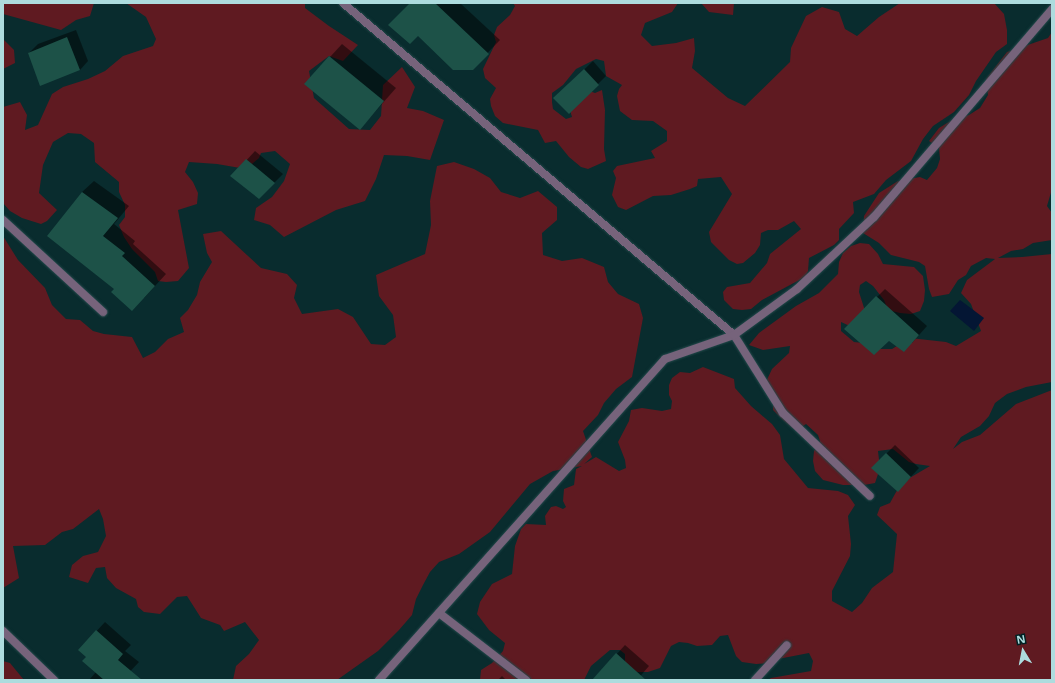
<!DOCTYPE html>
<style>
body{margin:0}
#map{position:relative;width:1055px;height:683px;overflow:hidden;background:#092c2e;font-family:"Noto Sans",sans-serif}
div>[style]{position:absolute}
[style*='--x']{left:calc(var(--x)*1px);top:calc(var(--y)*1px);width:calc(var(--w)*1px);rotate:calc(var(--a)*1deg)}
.green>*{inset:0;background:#5f1a21}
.water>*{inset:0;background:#041634}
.shadow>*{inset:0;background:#0007}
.building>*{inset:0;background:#1d5248}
.roads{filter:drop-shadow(0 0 1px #23484a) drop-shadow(0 0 1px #23484a)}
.street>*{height:8px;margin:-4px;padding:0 4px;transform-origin:4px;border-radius:4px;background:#76637b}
span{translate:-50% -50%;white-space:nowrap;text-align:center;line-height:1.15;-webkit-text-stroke:3.5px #002224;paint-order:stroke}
.frame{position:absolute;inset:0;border:4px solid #addcde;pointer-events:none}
.north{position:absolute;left:1003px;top:631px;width:40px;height:40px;-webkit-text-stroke:3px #002224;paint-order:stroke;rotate:350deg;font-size:11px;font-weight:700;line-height:16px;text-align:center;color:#addcde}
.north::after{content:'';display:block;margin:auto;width:14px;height:18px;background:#addcde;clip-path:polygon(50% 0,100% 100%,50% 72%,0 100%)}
</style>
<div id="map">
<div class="green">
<div style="clip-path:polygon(3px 3px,94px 3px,90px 16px,76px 20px,61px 30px,3px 14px)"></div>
<div style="clip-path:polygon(126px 3px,305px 3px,305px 8px,329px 26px,358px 45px,343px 61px,329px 56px,309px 71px,314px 98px,349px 129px,370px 130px,381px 116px,383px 85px,402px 67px,415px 87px,407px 108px,423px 111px,444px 120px,430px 160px,407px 156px,384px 155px,376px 179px,365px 201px,336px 210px,284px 237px,270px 225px,254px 220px,256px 208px,272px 197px,284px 181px,290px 164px,275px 151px,261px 153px,259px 158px,246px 169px,217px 164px,189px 162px,185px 172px,193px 182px,198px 193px,197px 204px,178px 210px,189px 268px,178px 281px,166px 282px,158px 281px,155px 272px,132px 249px,124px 237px,119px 225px,125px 217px,125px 205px,119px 192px,119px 182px,95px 162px,94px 143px,81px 134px,68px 133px,53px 142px,43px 165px,39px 193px,57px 210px,47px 221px,41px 224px,22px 218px,10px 211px,3px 203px,3px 107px,20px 102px,27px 115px,25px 130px,38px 125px,52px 94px,63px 87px,88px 79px,105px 71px,123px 56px,153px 46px,156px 39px,146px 17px)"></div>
<div style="clip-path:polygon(513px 3px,678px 3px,672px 12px,645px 23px,641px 35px,652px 46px,676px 43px,694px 38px,695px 51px,692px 68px,728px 98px,745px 106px,790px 62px,791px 48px,806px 16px,822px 7px,839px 12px,845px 29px,857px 36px,879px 17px,900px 3px,994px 3px,1004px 14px,1007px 30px,1007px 44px,996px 52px,976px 81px,969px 95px,954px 112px,933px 126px,923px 139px,911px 161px,886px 180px,874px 194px,853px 202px,854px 213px,839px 229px,839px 240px,834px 245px,809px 258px,808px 271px,805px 277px,762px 300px,751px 309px,742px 310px,733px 309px,724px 300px,723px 292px,727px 287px,750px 283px,767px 263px,770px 254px,801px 229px,794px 221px,778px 230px,768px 230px,761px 233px,760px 245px,755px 253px,743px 263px,737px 264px,729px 260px,711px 242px,709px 232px,732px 194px,721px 177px,698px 179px,697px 186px,690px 189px,671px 195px,653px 196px,626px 210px,618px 207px,612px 195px,616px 178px,613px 171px,617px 166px,655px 158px,651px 151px,667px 141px,667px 131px,653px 121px,632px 120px,620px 111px,617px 96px,619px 89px,622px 85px,606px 76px,604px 61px,596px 59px,576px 69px,563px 85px,552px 93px,552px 102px,553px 109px,566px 119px,572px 117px,569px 107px,587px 90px,595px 93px,602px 90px,605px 110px,604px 149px,606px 161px,588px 169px,581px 167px,569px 157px,556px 141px,545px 143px,538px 130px,503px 123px,495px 116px,491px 106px,490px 99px,496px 88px,485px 78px,483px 69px,496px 42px,494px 35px,497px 27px,510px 15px,515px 6px)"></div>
<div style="clip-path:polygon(701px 3px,734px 3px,733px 15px,709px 12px)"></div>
<div style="clip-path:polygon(1052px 32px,1052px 189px,1047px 206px,1052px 213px,1052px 240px,1033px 243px,1023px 249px,1011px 251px,998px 258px,1022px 257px,1052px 254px,1052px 382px,1026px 387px,1007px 394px,995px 403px,989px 416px,980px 426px,961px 437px,953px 449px,962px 442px,980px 435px,1016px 404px,1052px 390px,1052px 680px,768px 680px,771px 678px,811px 671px,813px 661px,809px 653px,778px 659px,770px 663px,756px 664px,742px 662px,736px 656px,728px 635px,720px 636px,712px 645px,697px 646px,688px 643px,679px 642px,671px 646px,660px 668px,648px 672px,630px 672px,625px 669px,625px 654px,620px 650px,610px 650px,591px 666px,584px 680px,480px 680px,481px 670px,492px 663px,503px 651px,505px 643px,489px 630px,477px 614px,480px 602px,492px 584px,512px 574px,515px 546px,521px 529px,526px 524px,546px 525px,545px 516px,551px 507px,556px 506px,563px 509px,566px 507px,563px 501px,564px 489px,574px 485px,576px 469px,582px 466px,553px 471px,530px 484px,490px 532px,459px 554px,439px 562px,430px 572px,423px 585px,416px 599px,412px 615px,399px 630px,378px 651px,337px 680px,233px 680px,236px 666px,249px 654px,259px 640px,245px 622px,224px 631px,220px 625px,201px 618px,187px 596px,177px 597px,160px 614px,144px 612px,138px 607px,136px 599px,116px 588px,107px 578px,105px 567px,96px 568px,88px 583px,69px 577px,72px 565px,83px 556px,98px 552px,106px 536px,103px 519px,99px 509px,73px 529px,62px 532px,45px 545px,13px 546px,19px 578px,3px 588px,3px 236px,18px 260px,45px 288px,52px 305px,66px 319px,80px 320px,93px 331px,104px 334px,132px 337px,143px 358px,155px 352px,168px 339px,184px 332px,180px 318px,188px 310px,197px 295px,200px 282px,212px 262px,207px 253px,203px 234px,221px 231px,261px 268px,287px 274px,297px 285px,294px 298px,302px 314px,338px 309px,353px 317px,371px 344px,385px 345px,396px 337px,393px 315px,379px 296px,376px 275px,425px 254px,431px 225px,430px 201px,437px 166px,454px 162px,474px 169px,490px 178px,501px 192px,520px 198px,538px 191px,557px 207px,557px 220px,542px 233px,543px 255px,562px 261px,582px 258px,604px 267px,608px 282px,618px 294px,639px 304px,643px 318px,632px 377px,616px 389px,604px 403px,598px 415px,583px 431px,592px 457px,584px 464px,596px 457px,619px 471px,626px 468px,625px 460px,618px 442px,629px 421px,631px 410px,642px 408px,662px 411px,671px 409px,672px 401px,669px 395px,669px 385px,672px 378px,680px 372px,690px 373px,703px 367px,734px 379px,735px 388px,751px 406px,772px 424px,780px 435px,784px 459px,808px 488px,838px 491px,848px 495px,855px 505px,848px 516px,851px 544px,850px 556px,832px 591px,832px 601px,852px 612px,862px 603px,872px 588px,893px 572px,897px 534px,877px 515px,880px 507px,890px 503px,901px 483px,930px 466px,916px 464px,909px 462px,893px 449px,878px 451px,880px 468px,875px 483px,864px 485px,843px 485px,823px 480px,815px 471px,813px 461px,814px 451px,820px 441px,818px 435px,806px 424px,796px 431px,783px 420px,773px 410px,773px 404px,765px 384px,772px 369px,789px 353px,790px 346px,763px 350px,749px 345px,759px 333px,796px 306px,819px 293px,838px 274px,839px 262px,843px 253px,851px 246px,860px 243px,869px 244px,878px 254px,883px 264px,914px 267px,923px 276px,925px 290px,924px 301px,920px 311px,911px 314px,900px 313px,888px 310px,884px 300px,873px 286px,866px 281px,860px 285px,859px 292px,866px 314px,852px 327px,841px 322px,841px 331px,854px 342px,863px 343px,875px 349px,892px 349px,910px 338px,946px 342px,956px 346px,981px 331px,971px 304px,961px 293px,967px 280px,995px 259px,986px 258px,971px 266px,966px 275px,958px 280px,949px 294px,932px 297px,929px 289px,925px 266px,919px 262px,891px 255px,879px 243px,863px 233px,864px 216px,879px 193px,898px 181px,920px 177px,927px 180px,937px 168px,940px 159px,939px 148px,929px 141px,939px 128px,952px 120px,969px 115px,980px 108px,988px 95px,986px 79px,1007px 52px,1048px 38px)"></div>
<div style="clip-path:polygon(3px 39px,14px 50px,15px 63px,3px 69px)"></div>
<div style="clip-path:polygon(3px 661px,10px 663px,24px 680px,3px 680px)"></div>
</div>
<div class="water">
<div style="clip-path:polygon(960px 300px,984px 318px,974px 331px,950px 311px)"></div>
</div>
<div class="shadow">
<div style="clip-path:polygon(411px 3px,460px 3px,500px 40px,472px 69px)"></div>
<div style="clip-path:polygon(76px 30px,88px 61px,80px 70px,29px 53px,38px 44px)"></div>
<div style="clip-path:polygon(342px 44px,396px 88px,360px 129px,330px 57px)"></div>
<div style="clip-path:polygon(593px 61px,606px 76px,569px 113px,563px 90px)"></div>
<div style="clip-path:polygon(255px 151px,283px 174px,268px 189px,232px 176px)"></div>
<div style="clip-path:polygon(94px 181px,129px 206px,114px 224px,135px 241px,133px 244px,166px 274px,144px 298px,116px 289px,82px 192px)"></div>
<div style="clip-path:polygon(885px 289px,927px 326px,912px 343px,845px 329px)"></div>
<div style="clip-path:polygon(895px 445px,919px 468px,906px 482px,872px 468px)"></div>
<div style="clip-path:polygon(105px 622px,131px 645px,125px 651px,139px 662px,122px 680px,89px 680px,96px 672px,88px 657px,79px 650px)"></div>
<div style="clip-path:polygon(625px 645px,649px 666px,637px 680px,593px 680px)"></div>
<div style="clip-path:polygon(502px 676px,506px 680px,498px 680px)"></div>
</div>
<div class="building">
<div style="clip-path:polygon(410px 3px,435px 3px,489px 54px,473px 70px,453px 70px,418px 36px,410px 44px,388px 25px)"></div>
<div style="clip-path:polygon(67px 37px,80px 70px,40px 86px,28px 53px)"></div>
<div style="clip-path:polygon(329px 56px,384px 101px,360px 130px,304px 84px)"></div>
<div style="clip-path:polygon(584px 69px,599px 85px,569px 114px,553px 98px)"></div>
<div style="clip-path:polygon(246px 159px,275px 183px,259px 199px,230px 176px)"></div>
<div style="clip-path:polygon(82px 192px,118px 218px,103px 236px,125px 253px,122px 256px,155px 286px,132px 311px,111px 292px,114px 289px,47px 236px)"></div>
<div style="clip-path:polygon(876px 296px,919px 335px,904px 352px,889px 341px,874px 355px,844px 329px)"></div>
<div style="clip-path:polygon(886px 453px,911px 477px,898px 492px,871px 468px)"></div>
<div style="clip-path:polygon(96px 630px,123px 654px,118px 660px,142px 680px,104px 680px,82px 661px,86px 657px,78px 650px)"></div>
<div style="clip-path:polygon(616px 653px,646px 680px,592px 680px)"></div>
</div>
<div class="roads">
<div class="street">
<div style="--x:343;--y:3;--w:513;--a:40.33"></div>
<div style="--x:734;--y:335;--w:92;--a:57.9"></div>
<div style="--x:783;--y:413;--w:120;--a:43.7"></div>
<div style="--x:3;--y:220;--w:136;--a:42.6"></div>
<div style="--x:439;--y:613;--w:110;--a:37.6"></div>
<div style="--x:3;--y:631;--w:71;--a:43.9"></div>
<div style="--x:379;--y:680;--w:430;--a:-48.3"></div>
<div style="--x:665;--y:359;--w:73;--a:-19.2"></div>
<div style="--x:734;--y:335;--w:78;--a:-36.1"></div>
<div style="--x:797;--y:289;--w:105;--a:-43.1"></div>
<div style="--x:874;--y:217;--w:274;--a:-49.4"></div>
<div style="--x:755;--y:680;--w:47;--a:-47.6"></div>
</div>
</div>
<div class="frame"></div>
<div class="north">N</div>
</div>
